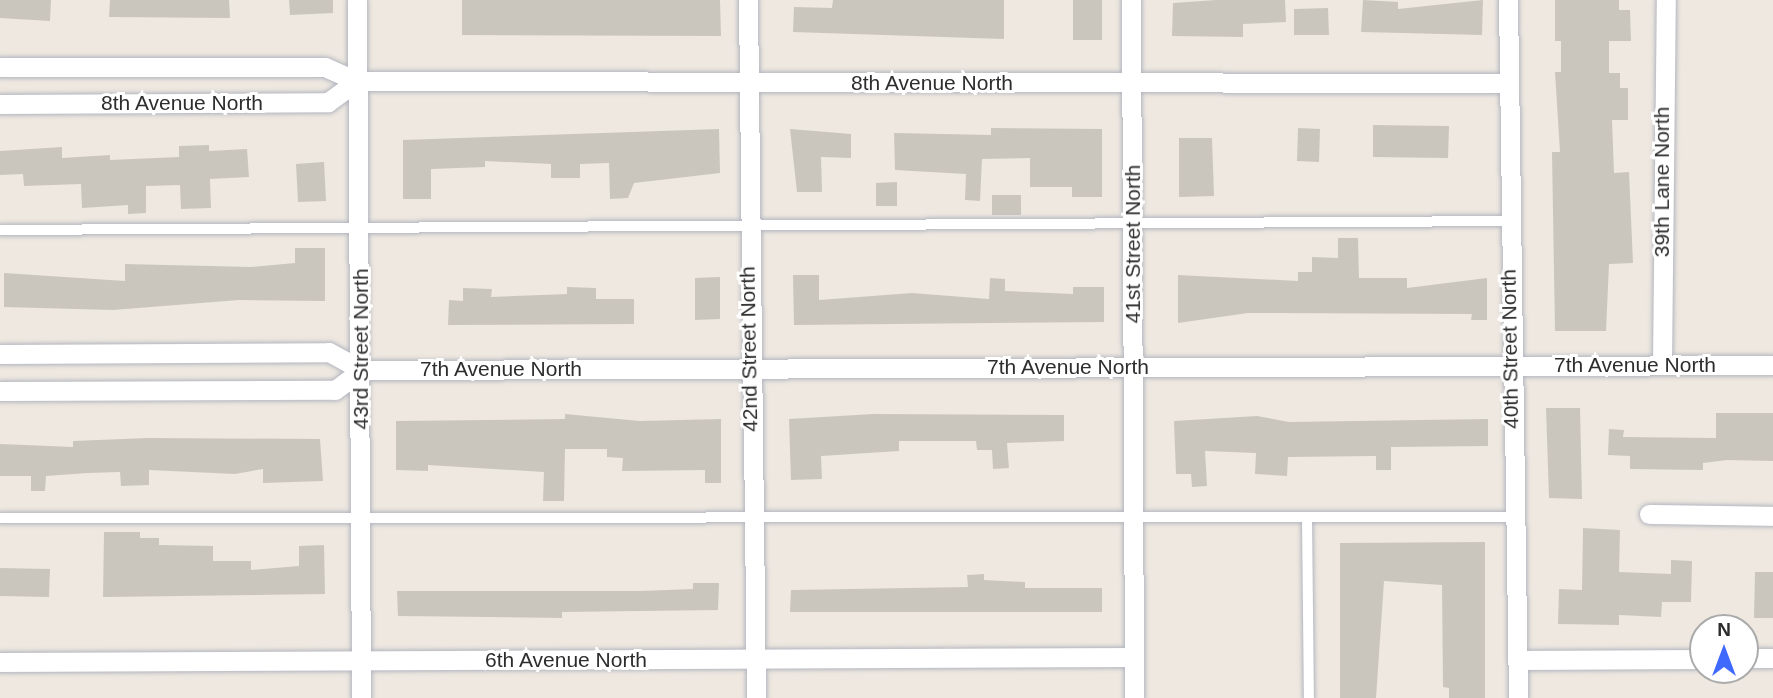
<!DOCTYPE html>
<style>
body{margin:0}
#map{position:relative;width:1773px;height:698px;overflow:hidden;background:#eee8e0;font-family:Helvetica,sans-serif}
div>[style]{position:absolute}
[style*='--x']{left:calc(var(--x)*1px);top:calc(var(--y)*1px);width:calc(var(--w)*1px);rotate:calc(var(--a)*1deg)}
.building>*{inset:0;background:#cac6be}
.roads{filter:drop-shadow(0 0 2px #b3b6c0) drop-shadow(0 0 2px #b3b6c0)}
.service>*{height:10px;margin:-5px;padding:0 5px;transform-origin:5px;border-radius:5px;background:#fff}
.minor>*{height:19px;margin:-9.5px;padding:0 9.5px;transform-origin:9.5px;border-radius:9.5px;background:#fff}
span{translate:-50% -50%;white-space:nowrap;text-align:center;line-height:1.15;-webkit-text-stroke:6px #fff;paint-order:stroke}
.street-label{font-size:21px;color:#2d2d2d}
.north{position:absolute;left:1689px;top:614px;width:70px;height:70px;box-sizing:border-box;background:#fff;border:2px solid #ababab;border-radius:50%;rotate:0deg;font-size:19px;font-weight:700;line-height:28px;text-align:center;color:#2d2d2d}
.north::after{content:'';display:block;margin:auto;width:24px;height:32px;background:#3f68fc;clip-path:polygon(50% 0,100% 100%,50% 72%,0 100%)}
</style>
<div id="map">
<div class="building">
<div style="clip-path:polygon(0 0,51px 0,50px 21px,0 18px)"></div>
<div style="clip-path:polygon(110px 0,229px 0,230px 18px,109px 17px)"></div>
<div style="clip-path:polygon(289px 0,333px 0,333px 13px,290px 15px)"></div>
<div style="clip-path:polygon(462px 0,720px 0,721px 36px,462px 35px)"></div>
<div style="clip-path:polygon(833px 0,1004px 0,1004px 39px,793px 32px,794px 7px,832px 8px)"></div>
<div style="clip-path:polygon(1073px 0,1102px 0,1102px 40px,1073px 40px)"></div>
<div style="clip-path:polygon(1216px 0,1285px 0,1286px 22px,1243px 24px,1243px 37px,1172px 36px,1173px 3px)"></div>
<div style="clip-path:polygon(1363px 0,1398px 2px,1398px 9px,1483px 0,1482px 35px,1361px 32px)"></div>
<div style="clip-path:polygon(1555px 0,1619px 0,1619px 10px,1630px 10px,1631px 41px,1609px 41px,1609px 73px,1620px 73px,1620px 88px,1628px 88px,1628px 120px,1612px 120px,1614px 173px,1629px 172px,1633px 263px,1609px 264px,1606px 331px,1555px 331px,1552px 152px,1560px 152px,1555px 72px,1561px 72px,1561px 41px,1555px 41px)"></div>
<div style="clip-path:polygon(1328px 8px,1329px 35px,1294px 35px,1294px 9px)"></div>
<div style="clip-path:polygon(1373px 125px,1449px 126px,1448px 158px,1373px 157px)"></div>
<div style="clip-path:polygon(991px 128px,1102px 129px,1102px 197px,1072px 197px,1072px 187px,1030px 187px,1030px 158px,982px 159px,980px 201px,965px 200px,966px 174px,895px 170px,894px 133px,991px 135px)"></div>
<div style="clip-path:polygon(1298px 128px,1320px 129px,1319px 162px,1297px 161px)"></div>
<div style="clip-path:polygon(719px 129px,720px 173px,634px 183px,628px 198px,610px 199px,609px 163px,580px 164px,580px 178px,551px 178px,551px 164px,485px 161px,485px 167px,431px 169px,431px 199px,403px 199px,403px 140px)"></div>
<div style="clip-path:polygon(790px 129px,851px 134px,851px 158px,821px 157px,822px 192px,797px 192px)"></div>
<div style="clip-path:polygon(1179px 138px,1212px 138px,1214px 196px,1179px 197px)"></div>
<div style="clip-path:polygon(209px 145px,209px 151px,247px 149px,249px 177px,210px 179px,211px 208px,181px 209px,180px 185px,146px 186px,146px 213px,128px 214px,128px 205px,82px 208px,81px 184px,24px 186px,23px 174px,0 175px,0 151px,62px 147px,62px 158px,110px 155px,110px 160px,179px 157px,179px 146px)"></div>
<div style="clip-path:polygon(324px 162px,326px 201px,298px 202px,296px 164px)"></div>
<div style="clip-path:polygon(897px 182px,897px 206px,876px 206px,876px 183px)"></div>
<div style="clip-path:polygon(992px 195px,1021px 195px,1021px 215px,992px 215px)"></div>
<div style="clip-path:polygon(1338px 238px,1358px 238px,1359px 278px,1407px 278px,1407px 288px,1487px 278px,1487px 320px,1471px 320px,1472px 314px,1248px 313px,1178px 323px,1178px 275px,1298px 281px,1298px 272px,1312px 272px,1312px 257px,1338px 258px)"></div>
<div style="clip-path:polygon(295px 248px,325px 248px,325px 301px,239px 300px,113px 310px,4px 307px,4px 273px,125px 281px,125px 264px,251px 267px,295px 263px)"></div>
<div style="clip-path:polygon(793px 275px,819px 275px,819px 300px,912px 293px,989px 299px,990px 278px,1005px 279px,1005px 291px,1073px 294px,1073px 287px,1104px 287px,1104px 322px,794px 325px)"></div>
<div style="clip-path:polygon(720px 277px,720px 319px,695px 320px,695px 278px)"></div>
<div style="clip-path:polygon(567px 287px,596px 288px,596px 299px,634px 299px,634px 324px,448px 325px,449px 300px,463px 301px,463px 288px,492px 289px,491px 297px,567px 294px)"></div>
<div style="clip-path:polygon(1546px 408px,1580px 408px,1582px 499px,1549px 498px)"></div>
<div style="clip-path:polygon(1716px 413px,1773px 413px,1773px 461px,1727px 460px,1703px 463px,1703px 470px,1630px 469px,1630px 456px,1608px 455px,1609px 429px,1624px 430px,1623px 437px,1716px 438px)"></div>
<div style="clip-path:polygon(565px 414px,640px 421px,721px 419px,721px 483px,705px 483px,705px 470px,622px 471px,623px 458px,607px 457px,607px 449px,565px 449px,564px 501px,543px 501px,544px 472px,428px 465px,428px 471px,396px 470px,396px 421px,565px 419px)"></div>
<div style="clip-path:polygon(873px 414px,1064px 415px,1064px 441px,1007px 443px,1009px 468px,993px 469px,992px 450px,977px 450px,976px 441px,899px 441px,899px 451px,821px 456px,822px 479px,791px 480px,789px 419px)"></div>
<div style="clip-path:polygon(1257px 416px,1289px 422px,1488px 419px,1488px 446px,1391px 447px,1391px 470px,1376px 470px,1376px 456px,1288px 457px,1287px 476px,1255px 474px,1256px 453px,1205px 451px,1207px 486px,1192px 487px,1191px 474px,1176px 474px,1174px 421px)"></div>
<div style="clip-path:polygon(148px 438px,320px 439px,323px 481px,263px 483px,263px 469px,235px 474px,149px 470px,149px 485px,121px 486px,120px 472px,88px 473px,46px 476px,45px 491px,31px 491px,31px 476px,0 476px,0 444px,73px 447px,73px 441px)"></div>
<div style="clip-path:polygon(1583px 528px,1620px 530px,1619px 572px,1671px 574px,1671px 560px,1692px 561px,1691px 602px,1662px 602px,1661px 617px,1619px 615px,1619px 625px,1558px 624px,1559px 589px,1582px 590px)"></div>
<div style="clip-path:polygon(104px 532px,140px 532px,140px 538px,159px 538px,159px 545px,213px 546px,213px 561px,251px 561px,251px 570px,299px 566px,299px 546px,324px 545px,325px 594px,103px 597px)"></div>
<div style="clip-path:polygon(1485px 542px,1485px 698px,1449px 698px,1449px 688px,1443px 687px,1442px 585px,1384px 581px,1376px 698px,1340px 698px,1340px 543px)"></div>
<div style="clip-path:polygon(0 568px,50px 569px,49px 597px,0 596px)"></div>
<div style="clip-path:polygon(1755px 572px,1773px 572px,1773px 618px,1754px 618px)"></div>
<div style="clip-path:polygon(984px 574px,984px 580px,1025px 582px,1025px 588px,1102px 588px,1102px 612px,790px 612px,791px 590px,968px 587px,967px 575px)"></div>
<div style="clip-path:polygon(693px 583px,719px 583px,718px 610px,562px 612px,562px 618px,398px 616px,397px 591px,640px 591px,693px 589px)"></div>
</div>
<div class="roads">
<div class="service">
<div style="--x:0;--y:230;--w:1509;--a:-0.34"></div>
<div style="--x:1307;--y:517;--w:181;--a:89.4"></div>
<div style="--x:0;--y:518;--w:1513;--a:-0.04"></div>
</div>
<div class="minor">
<div style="--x:357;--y:0;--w:698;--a:89.67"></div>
<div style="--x:748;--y:0;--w:698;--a:89.34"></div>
<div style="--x:1131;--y:0;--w:698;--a:89.75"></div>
<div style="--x:1508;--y:0;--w:698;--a:89.18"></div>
<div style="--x:0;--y:67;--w:325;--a:0"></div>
<div style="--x:325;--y:67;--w:35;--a:24"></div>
<div style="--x:357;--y:81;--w:1151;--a:0.1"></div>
<div style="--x:0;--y:104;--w:328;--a:-0.3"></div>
<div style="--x:328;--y:102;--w:36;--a:-36"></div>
<div style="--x:0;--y:354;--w:329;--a:-0.3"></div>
<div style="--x:329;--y:352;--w:38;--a:29"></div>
<div style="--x:362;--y:370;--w:1411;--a:-0.2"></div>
<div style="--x:1662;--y:365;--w:365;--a:-89.4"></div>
<div style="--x:0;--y:391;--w:335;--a:-0.2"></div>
<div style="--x:335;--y:390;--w:34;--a:-37"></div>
<div style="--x:1649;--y:514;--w:124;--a:0.9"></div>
<div style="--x:1745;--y:658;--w:28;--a:0"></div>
<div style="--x:1517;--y:660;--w:186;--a:-0.3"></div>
<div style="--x:0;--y:662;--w:1133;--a:-0.25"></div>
</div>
</div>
<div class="street-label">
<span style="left:932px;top:83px">8th Avenue North</span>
<span style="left:182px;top:103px">8th Avenue North</span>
<span style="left:1662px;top:182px;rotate:-90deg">39th Lane North</span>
<span style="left:1133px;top:244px;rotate:-90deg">41st Street North</span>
<span style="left:361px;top:349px;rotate:-90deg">43rd Street North</span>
<span style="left:749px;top:349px;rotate:-91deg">42nd Street North</span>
<span style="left:1510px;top:349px;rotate:-91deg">40th Street North</span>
<span style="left:1635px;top:365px">7th Avenue North</span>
<span style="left:1068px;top:367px">7th Avenue North</span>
<span style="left:501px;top:369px">7th Avenue North</span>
<span style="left:566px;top:660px">6th Avenue North</span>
</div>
<div class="north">N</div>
</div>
